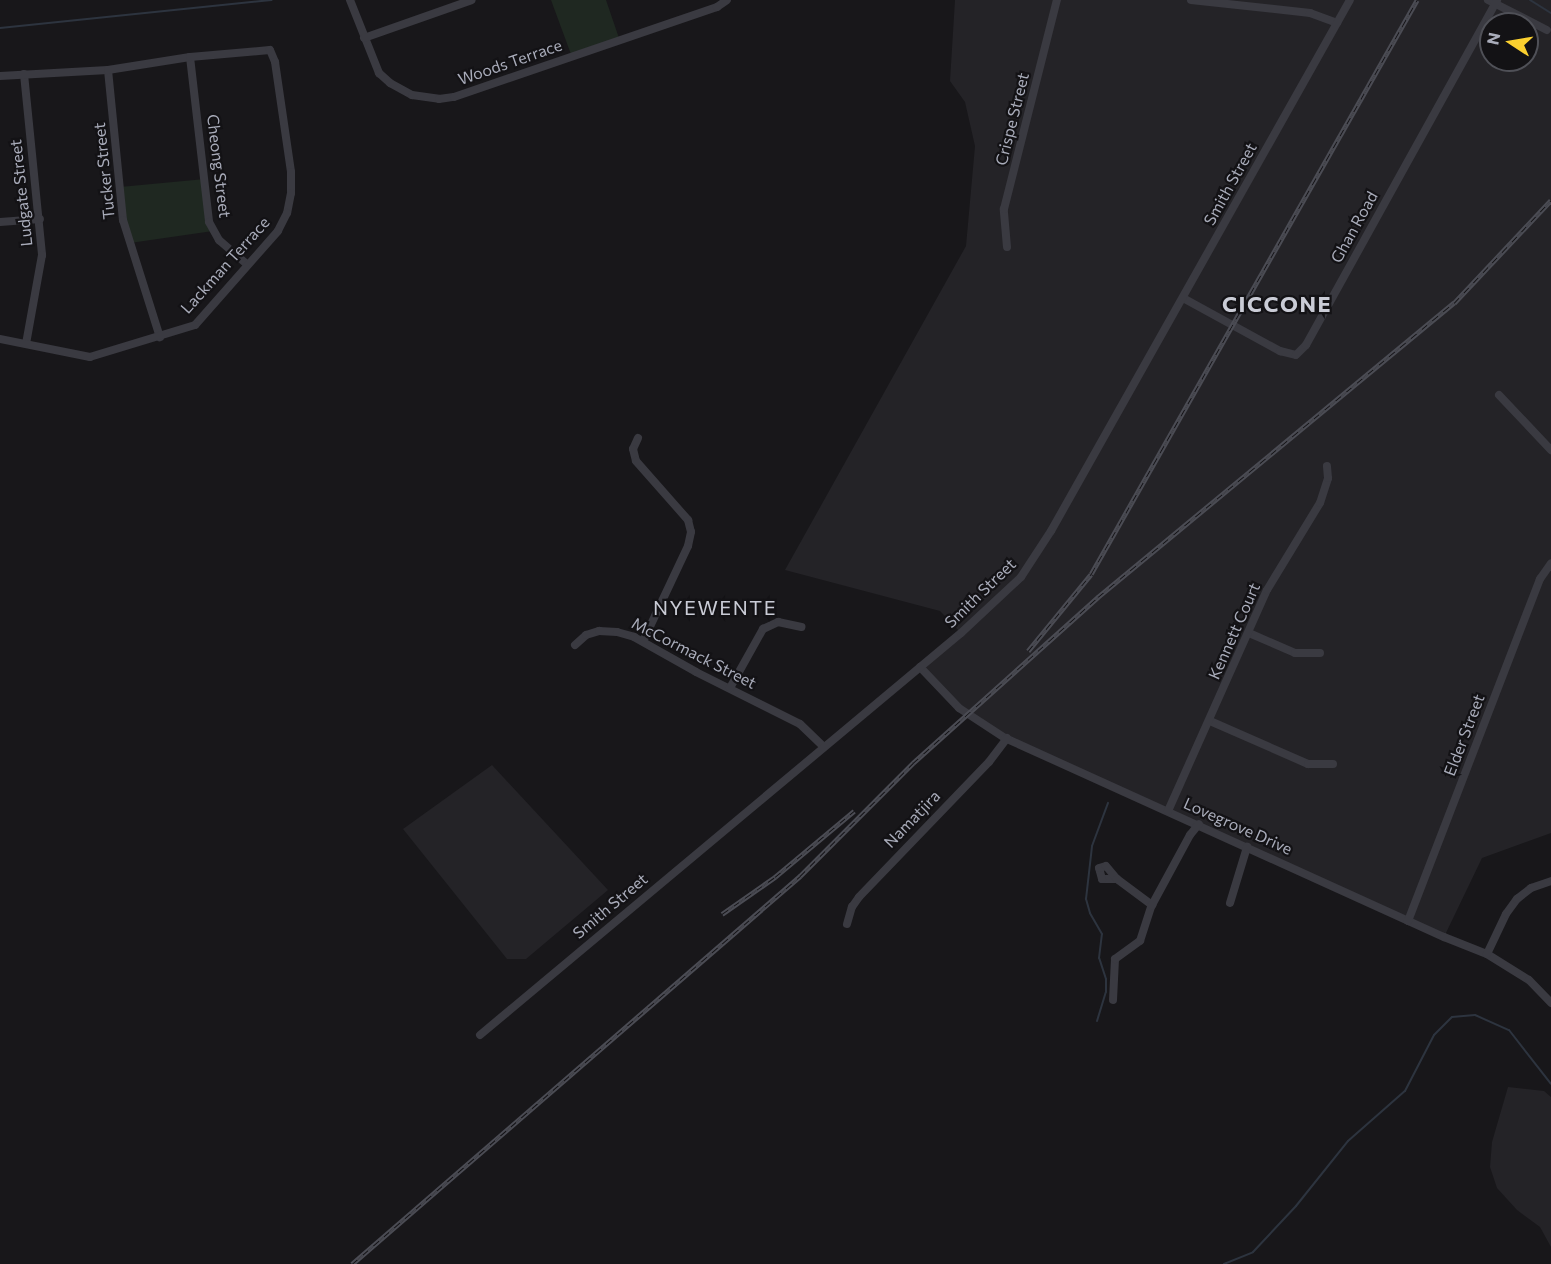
<!DOCTYPE html>
<style>
body{margin:0}
#map{position:relative;width:1551px;height:1264px;overflow:hidden;background:#18171a;font-family:Commissioner,sans-serif}
div>[style]{position:absolute}
[style*='--x']{left:calc(var(--x)*1px);top:calc(var(--y)*1px);width:calc(var(--w)*1px);rotate:calc(var(--a)*1deg)}
.built>*{inset:0;background:#242327}
.green>*{inset:0;background:#1f2821}
.stream>*{height:2px;margin:-1px;padding:0 1px;transform-origin:1px;border-radius:1px;background:#2d343f}
.minor>*{height:8px;margin:-4px;padding:0 4px;transform-origin:4px;border-radius:4px;background:#3a3a41}
.rail>*{height:4.5px;margin-top:-2.25px;transform-origin:0;background:repeating-linear-gradient(90deg,#131215 0 7px,#4b4c54 0 14px);box-sizing:border-box;border-block:2px solid #4b4c54}
span{translate:-50% -50%;white-space:nowrap;text-align:center;line-height:1.15;-webkit-text-stroke:4.5px #131215;paint-order:stroke}
.street-label{font-size:16px;color:#a9acba}
.quarter-label{font-size:20px;color:#caccd6;letter-spacing:1.5px}
.district-label{font-size:22px;color:#caccd6;font-weight:700;letter-spacing:1.5px}
.north{position:absolute;left:1479px;top:12px;width:60px;height:60px;box-sizing:border-box;background:#131215;border:2px solid #4f5057;border-radius:50%;rotate:282deg;font-size:16px;font-weight:700;line-height:24px;text-align:center;color:#a9acba}
.north::after{content:'';display:block;margin:auto;width:21px;height:27px;background:#fbd02f;clip-path:polygon(50% 0,100% 100%,50% 72%,0 100%)}
</style>
<div id="map">
<div class="built">
<div style="clip-path:polygon(evenodd,955px 0,1551px 0,1551px 833px,1482px 858px,1444px 937px,1007px 738px,973px 718px,920px 667px,961px 633px,940px 611px,785px 570px,966px 246px,975px 146px,965px 102px,950px 81px,955px 0,1491px 24px,1527px 24px,1527px 60px,1491px 60px,1491px 24px)"></div>
<div style="clip-path:polygon(492px 765px,608px 890px,526px 959px,507px 959px,403px 829px)"></div>
<div style="clip-path:polygon(1508px 1087px,1544px 1091px,1551px 1097px,1551px 1247px,1540px 1227px,1517px 1210px,1497px 1188px,1490px 1167px,1492px 1142px)"></div>
</div>
<div class="green">
<div style="clip-path:polygon(551px 0,606px 0,620px 41px,572px 57px)"></div>
<div style="clip-path:polygon(205px 179px,213px 231px,130px 243px,120px 187px)"></div>
</div>
<div class="stream">
<div style="--x:1530;--y:0;--w:25;--a:32"></div>
<div style="--x:0;--y:28;--w:273;--a:-5.9"></div>
<div style="--x:1097;--y:1021;--w:30;--a:-73"></div>
<div style="--x:1106;--y:992;--w:13;--a:-90"></div>
<div style="--x:1106;--y:979;--w:22;--a:-108"></div>
<div style="--x:1099;--y:958;--w:24;--a:-83"></div>
<div style="--x:1102;--y:934;--w:24;--a:-120"></div>
<div style="--x:1090;--y:913;--w:15;--a:-106"></div>
<div style="--x:1086;--y:899;--w:53;--a:-83.5"></div>
<div style="--x:1092;--y:846;--w:46;--a:-69.6"></div>
<div style="--x:1224;--y:1264;--w:31;--a:-22"></div>
<div style="--x:1253;--y:1252;--w:63;--a:-46.9"></div>
<div style="--x:1296;--y:1206;--w:83;--a:-51.3"></div>
<div style="--x:1348;--y:1141;--w:76;--a:-41.3"></div>
<div style="--x:1405;--y:1091;--w:63;--a:-62.6"></div>
<div style="--x:1434;--y:1035;--w:25;--a:-45"></div>
<div style="--x:1452;--y:1017;--w:23;--a:-5"></div>
<div style="--x:1475;--y:1015;--w:37;--a:24"></div>
<div style="--x:1509;--y:1030;--w:68;--a:52.1"></div>
</div>
<div class="minor">
<div style="--x:350;--y:0;--w:79;--a:68.3"></div>
<div style="--x:379;--y:73;--w:15;--a:42"></div>
<div style="--x:390;--y:83;--w:25;--a:29"></div>
<div style="--x:412;--y:95;--w:27;--a:8"></div>
<div style="--x:439;--y:99;--w:15;--a:-8"></div>
<div style="--x:454;--y:97;--w:278;--a:-18.9"></div>
<div style="--x:717;--y:7;--w:12;--a:-35"></div>
<div style="--x:1191;--y:0;--w:120;--a:6.2"></div>
<div style="--x:1310;--y:13;--w:29;--a:20"></div>
<div style="--x:1488;--y:0;--w:66;--a:27"></div>
<div style="--x:364;--y:38;--w:114;--a:-19.4"></div>
<div style="--x:190;--y:57;--w:166;--a:83.4"></div>
<div style="--x:209;--y:222;--w:21;--a:61"></div>
<div style="--x:219;--y:240;--w:37;--a:41"></div>
<div style="--x:108;--y:70;--w:151;--a:84.3"></div>
<div style="--x:123;--y:220;--w:123;--a:72.5"></div>
<div style="--x:24;--y:74;--w:182;--a:84.3"></div>
<div style="--x:42;--y:255;--w:90;--a:100.2"></div>
<div style="--x:0;--y:76;--w:108;--a:-3.2"></div>
<div style="--x:108;--y:70;--w:83;--a:-9"></div>
<div style="--x:190;--y:57;--w:80;--a:-5"></div>
<div style="--x:270;--y:50;--w:13;--a:67"></div>
<div style="--x:275;--y:62;--w:111;--a:81.7"></div>
<div style="--x:291;--y:172;--w:21;--a:90"></div>
<div style="--x:291;--y:193;--w:20;--a:101"></div>
<div style="--x:287;--y:213;--w:20;--a:117"></div>
<div style="--x:278;--y:231;--w:125;--a:131.4"></div>
<div style="--x:195;--y:325;--w:110;--a:163.1"></div>
<div style="--x:90;--y:357;--w:92;--a:-168.7"></div>
<div style="--x:0;--y:222;--w:40;--a:-4.3"></div>
<div style="--x:1007;--y:247;--w:38;--a:-95"></div>
<div style="--x:1004;--y:209;--w:216;--a:-75.8"></div>
<div style="--x:1183;--y:298;--w:111;--a:28.7"></div>
<div style="--x:1280;--y:351;--w:16;--a:14"></div>
<div style="--x:1296;--y:355;--w:14;--a:-45"></div>
<div style="--x:1306;--y:345;--w:394;--a:-61"></div>
<div style="--x:1499;--y:395;--w:76;--a:46.6"></div>
<div style="--x:638;--y:438;--w:12;--a:114"></div>
<div style="--x:633;--y:449;--w:12;--a:76"></div>
<div style="--x:636;--y:461;--w:79;--a:48.6"></div>
<div style="--x:688;--y:520;--w:12;--a:76"></div>
<div style="--x:691;--y:532;--w:14;--a:102"></div>
<div style="--x:688;--y:546;--w:105;--a:115.3"></div>
<div style="--x:1249;--y:633;--w:50;--a:23.5"></div>
<div style="--x:1295;--y:653;--w:25;--a:0"></div>
<div style="--x:575;--y:645;--w:15;--a:-42"></div>
<div style="--x:586;--y:635;--w:14;--a:-17"></div>
<div style="--x:599;--y:631;--w:18;--a:3"></div>
<div style="--x:617;--y:632;--w:18;--a:16"></div>
<div style="--x:634;--y:637;--w:71;--a:29.4"></div>
<div style="--x:696;--y:672;--w:116;--a:26.6"></div>
<div style="--x:800;--y:724;--w:33;--a:44"></div>
<div style="--x:920;--y:667;--w:57;--a:46.4"></div>
<div style="--x:959;--y:708;--w:55;--a:33.1"></div>
<div style="--x:1005;--y:738;--w:482;--a:24.4"></div>
<div style="--x:1444;--y:937;--w:46;--a:21.6"></div>
<div style="--x:1487;--y:954;--w:49;--a:31.8"></div>
<div style="--x:1529;--y:980;--w:32;--a:46"></div>
<div style="--x:730;--y:688;--w:68;--a:-60.8"></div>
<div style="--x:763;--y:629;--w:17;--a:-25"></div>
<div style="--x:778;--y:622;--w:24;--a:12"></div>
<div style="--x:1210;--y:721;--w:107;--a:23.7"></div>
<div style="--x:1308;--y:764;--w:25;--a:0"></div>
<div style="--x:1168;--y:811;--w:242;--a:-65.9"></div>
<div style="--x:1267;--y:590;--w:102;--a:-58.7"></div>
<div style="--x:1320;--y:503;--w:26;--a:-72"></div>
<div style="--x:1328;--y:478;--w:12;--a:-95"></div>
<div style="--x:1117;--y:879;--w:15;--a:180"></div>
<div style="--x:1102;--y:879;--w:11;--a:-105"></div>
<div style="--x:1099;--y:868;--w:7;--a:-16"></div>
<div style="--x:1106;--y:866;--w:17;--a:50"></div>
<div style="--x:1117;--y:879;--w:44;--a:36.6"></div>
<div style="--x:1230;--y:903;--w:59;--a:-73.1"></div>
<div style="--x:1408;--y:921;--w:367;--a:-68.9"></div>
<div style="--x:1540;--y:579;--w:19;--a:-55"></div>
<div style="--x:847;--y:924;--w:18;--a:-74"></div>
<div style="--x:852;--y:907;--w:12;--a:-55"></div>
<div style="--x:859;--y:897;--w:187;--a:-46.1"></div>
<div style="--x:989;--y:762;--w:30;--a:-53"></div>
<div style="--x:1487;--y:954;--w:44;--a:-64.6"></div>
<div style="--x:1506;--y:914;--w:19;--a:-54"></div>
<div style="--x:1517;--y:899;--w:18;--a:-38"></div>
<div style="--x:1531;--y:888;--w:21;--a:-19"></div>
<div style="--x:1113;--y:1000;--w:41;--a:-87.2"></div>
<div style="--x:1115;--y:959;--w:31;--a:-36"></div>
<div style="--x:1140;--y:941;--w:38;--a:-72"></div>
<div style="--x:1152;--y:905;--w:80;--a:-61.5"></div>
<div style="--x:1190;--y:835;--w:14;--a:-51"></div>
<div style="--x:480;--y:1035;--w:627;--a:-39.89"></div>
<div style="--x:961;--y:633;--w:82;--a:-43"></div>
<div style="--x:1021;--y:577;--w:55;--a:-56.9"></div>
<div style="--x:1051;--y:531;--w:609;--a:-60.62"></div>
</div>
<div class="rail">
<div style="--x:1028;--y:651;--w:99;--a:-50.7"></div>
<div style="--x:1091;--y:574;--w:660;--a:-60.41"></div>
<div style="--x:722;--y:914;--w:65;--a:-34.9"></div>
<div style="--x:775;--y:877;--w:103;--a:-39.9"></div>
<div style="--x:352;--y:1264;--w:593;--a:-40.89"></div>
<div style="--x:800;--y:876;--w:160;--a:-45"></div>
<div style="--x:913;--y:763;--w:249;--a:-41.9"></div>
<div style="--x:1098;--y:597;--w:462;--a:-39.6"></div>
<div style="--x:1454;--y:303;--w:141;--a:-46.7"></div>
</div>
<div class="street-label">
<span style="left:510px;top:62px;rotate:-19deg">Woods Terrace</span>
<span style="left:1012px;top:119px;rotate:-76deg">Crispe Street</span>
<span style="left:219px;top:166px;rotate:83deg">Cheong Street</span>
<span style="left:104px;top:171px;rotate:-96deg">Tucker Street</span>
<span style="left:1230px;top:184px;rotate:-61deg">Smith Street</span>
<span style="left:21px;top:193px;rotate:-96deg">Ludgate Street</span>
<span style="left:1354px;top:227px;rotate:-61deg">Ghan Road</span>
<span style="left:225px;top:265px;rotate:-48deg">Lackman Terrace</span>
<span style="left:980px;top:593px;rotate:-44deg">Smith Street</span>
<span style="left:1234px;top:631px;rotate:-66deg">Kennett Court</span>
<span style="left:694px;top:653px;rotate:27deg">McCormack Street</span>
<span style="left:1464px;top:735px;rotate:-69deg">Elder Street</span>
<span style="left:912px;top:819px;rotate:-46deg">Namatjira</span>
<span style="left:1238px;top:826px;rotate:24deg">Lovegrove Drive</span>
<span style="left:610px;top:906px;rotate:-40deg">Smith Street</span>
</div>
<div class="quarter-label">
<span style="left:715px;top:607px">NYEWENTE</span>
</div>
<div class="district-label">
<span style="left:1277px;top:304px">CICCONE</span>
</div>
<div class="north">N</div>
</div>
